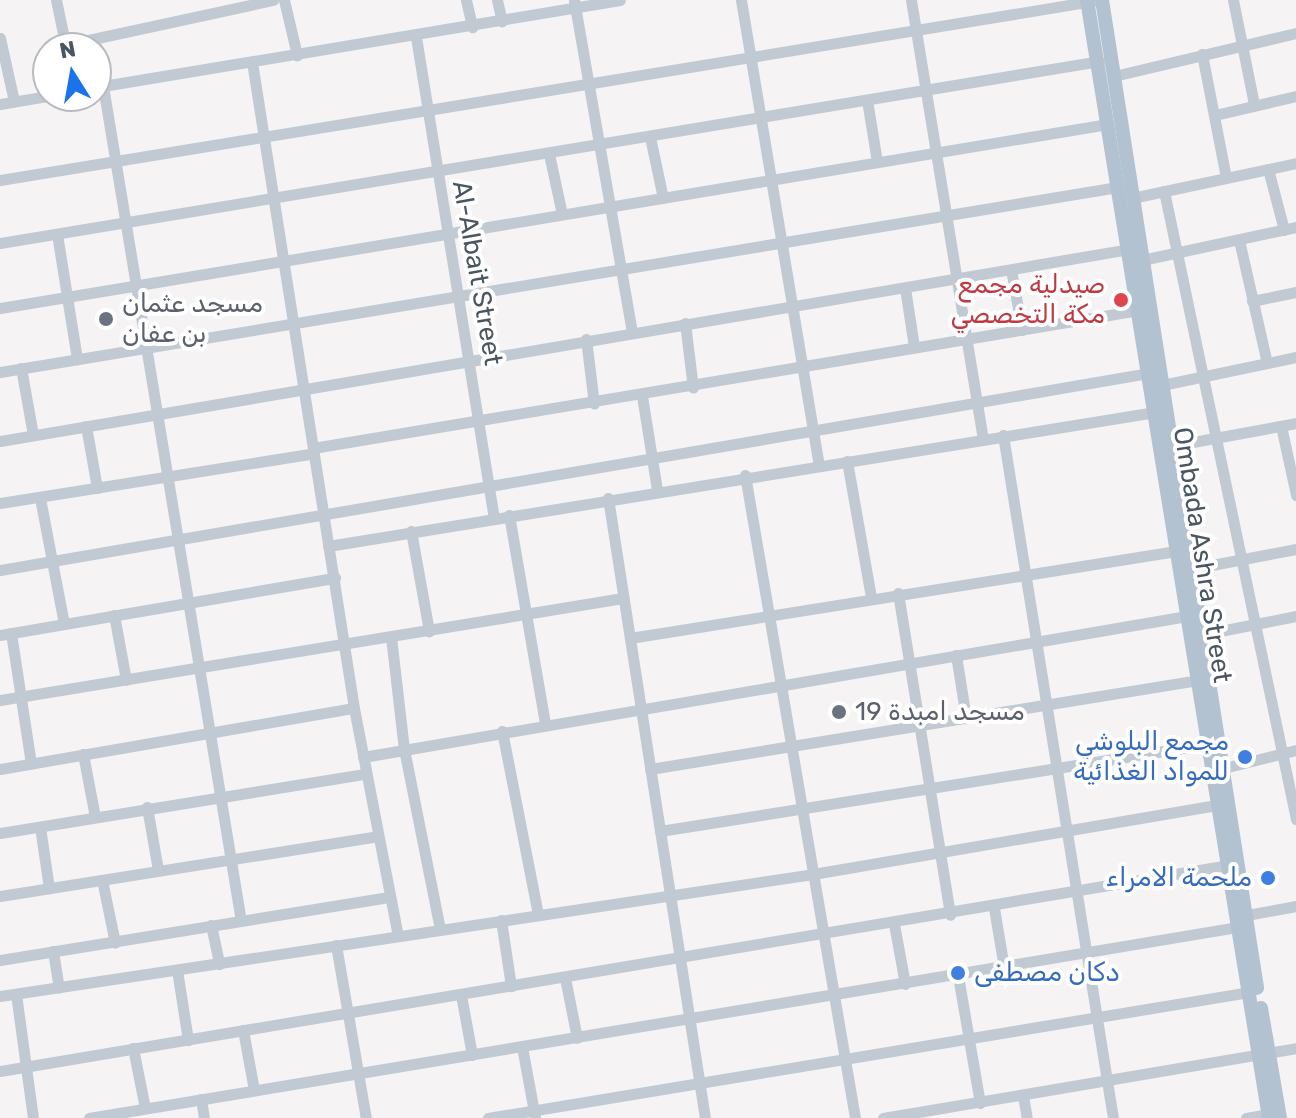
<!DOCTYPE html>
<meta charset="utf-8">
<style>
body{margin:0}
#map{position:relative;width:1296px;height:1118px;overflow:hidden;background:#f5f3f3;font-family:Rubik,"Noto Sans Arabic",sans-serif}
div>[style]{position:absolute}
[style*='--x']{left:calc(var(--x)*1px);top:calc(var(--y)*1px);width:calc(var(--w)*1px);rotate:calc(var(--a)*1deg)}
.minor>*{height:11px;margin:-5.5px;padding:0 5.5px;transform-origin:5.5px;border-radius:5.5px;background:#c1cad2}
.major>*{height:14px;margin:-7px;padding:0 7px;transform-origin:7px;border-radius:7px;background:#b3c2d1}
.dots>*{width:22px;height:22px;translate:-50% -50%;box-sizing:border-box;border:4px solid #fff;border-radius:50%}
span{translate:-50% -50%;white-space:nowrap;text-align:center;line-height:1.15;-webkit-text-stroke:8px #fff;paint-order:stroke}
.street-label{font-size:26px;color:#4a5661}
.health-label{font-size:26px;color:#be3a42}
.right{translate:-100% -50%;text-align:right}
.worship-label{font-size:26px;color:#5b616d}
.left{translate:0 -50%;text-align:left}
.shop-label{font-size:26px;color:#366cbe}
.north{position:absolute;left:32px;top:32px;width:80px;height:80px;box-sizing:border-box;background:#fff;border:2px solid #b7bbc0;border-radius:50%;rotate:349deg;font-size:22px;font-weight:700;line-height:32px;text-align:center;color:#4a5661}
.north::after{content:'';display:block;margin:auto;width:28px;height:36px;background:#1a73e8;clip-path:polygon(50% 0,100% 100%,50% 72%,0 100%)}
</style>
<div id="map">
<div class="minor">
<div style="--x:56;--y:0;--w:49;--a:78.2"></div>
<div style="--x:284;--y:0;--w:57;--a:76.7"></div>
<div style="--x:466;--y:0;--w:28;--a:77"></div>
<div style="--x:497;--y:0;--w:22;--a:77"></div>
<div style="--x:574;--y:0;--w:337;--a:80.1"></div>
<div style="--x:741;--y:0;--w:471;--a:80.5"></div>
<div style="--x:911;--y:0;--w:444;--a:80.7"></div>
<div style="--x:1233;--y:0;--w:106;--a:78.6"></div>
<div style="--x:416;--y:37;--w:487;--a:80.8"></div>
<div style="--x:0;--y:38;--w:65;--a:77.5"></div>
<div style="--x:65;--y:45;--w:213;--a:-12.2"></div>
<div style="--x:1202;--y:54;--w:126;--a:79"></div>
<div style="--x:252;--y:62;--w:654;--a:81.03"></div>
<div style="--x:354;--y:708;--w:232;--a:79.1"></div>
<div style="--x:1114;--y:76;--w:187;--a:-13.3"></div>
<div style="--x:103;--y:86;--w:846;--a:80.62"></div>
<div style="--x:97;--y:87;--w:530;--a:-9.44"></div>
<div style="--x:867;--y:100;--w:63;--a:80.8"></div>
<div style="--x:0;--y:104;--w:49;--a:-9.5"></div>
<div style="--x:1215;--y:115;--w:83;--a:-13.2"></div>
<div style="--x:650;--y:137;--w:62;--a:78"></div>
<div style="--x:549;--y:154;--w:61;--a:77.8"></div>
<div style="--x:1268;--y:169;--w:63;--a:75.3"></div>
<div style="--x:0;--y:180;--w:1108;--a:-9.3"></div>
<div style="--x:1164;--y:191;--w:642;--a:78.13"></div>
<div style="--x:1132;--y:198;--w:168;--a:-12"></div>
<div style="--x:57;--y:234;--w:127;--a:80.9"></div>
<div style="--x:1239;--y:240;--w:126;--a:77.2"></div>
<div style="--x:0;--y:243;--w:1114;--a:-9.4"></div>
<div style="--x:1142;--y:260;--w:157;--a:-12.1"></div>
<div style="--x:1011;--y:270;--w:61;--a:79.6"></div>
<div style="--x:905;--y:288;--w:60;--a:81.3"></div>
<div style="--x:1252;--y:301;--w:45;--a:-11.6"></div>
<div style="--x:0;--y:308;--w:1123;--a:-9.43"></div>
<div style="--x:685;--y:323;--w:65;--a:83"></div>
<div style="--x:586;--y:339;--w:65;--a:83"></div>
<div style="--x:21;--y:368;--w:68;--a:79.8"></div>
<div style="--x:0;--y:372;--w:1133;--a:-9.4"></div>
<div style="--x:1162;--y:385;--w:137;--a:-11.8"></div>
<div style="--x:642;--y:396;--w:95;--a:80.9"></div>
<div style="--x:86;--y:426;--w:63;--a:79.9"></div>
<div style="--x:1281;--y:426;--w:71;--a:77.7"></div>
<div style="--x:1003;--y:435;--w:692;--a:80.85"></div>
<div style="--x:0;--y:441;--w:1145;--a:-9.65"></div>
<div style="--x:1171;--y:446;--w:127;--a:-10.4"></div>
<div style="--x:313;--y:448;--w:837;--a:-9.48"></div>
<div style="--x:847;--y:461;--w:138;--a:80"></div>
<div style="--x:745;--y:475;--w:652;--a:80.29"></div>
<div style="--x:40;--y:498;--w:128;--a:79.2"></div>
<div style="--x:608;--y:498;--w:628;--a:81.11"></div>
<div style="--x:0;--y:503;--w:318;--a:-9"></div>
<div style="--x:509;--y:515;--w:211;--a:80.2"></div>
<div style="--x:411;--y:531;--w:102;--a:79.8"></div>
<div style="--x:328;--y:546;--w:838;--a:-9.2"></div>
<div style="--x:1191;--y:569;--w:107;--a:-10.8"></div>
<div style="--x:0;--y:570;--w:1166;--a:-9.73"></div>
<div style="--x:898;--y:593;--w:326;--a:80.8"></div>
<div style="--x:114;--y:615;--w:66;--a:79.5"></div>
<div style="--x:11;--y:633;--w:132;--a:81.3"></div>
<div style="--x:0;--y:635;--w:340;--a:-9.7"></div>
<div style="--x:1195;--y:636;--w:103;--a:-11.2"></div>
<div style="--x:391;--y:637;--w:113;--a:83.4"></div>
<div style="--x:404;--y:749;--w:184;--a:78.7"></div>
<div style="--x:630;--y:638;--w:553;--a:-9.05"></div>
<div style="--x:956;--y:655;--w:64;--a:81"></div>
<div style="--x:0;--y:700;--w:631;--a:-9.3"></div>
<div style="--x:502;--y:731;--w:187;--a:78.9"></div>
<div style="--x:83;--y:754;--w:64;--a:79.2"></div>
<div style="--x:363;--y:757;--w:836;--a:-9.71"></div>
<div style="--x:1224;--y:768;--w:74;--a:-14"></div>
<div style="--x:0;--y:769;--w:359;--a:-9.8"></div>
<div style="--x:650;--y:769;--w:555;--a:-9.22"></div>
<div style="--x:147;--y:807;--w:64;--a:80.1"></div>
<div style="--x:40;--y:827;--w:62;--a:81.6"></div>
<div style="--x:660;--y:831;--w:555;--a:-9.02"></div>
<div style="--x:0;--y:833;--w:371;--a:-9.2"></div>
<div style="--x:102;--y:880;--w:64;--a:78.3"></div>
<div style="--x:0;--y:896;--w:382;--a:-9"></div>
<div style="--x:994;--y:908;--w:61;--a:80.5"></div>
<div style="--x:1247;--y:915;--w:50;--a:-10.4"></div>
<div style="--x:501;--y:920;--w:67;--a:81.4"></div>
<div style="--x:894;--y:924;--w:61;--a:79.6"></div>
<div style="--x:211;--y:925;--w:40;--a:78"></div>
<div style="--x:336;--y:945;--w:176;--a:80.2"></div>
<div style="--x:53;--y:951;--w:37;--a:81"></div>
<div style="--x:0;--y:960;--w:394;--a:-9.2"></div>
<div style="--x:177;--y:970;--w:71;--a:81.1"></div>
<div style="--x:958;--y:976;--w:129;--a:80.2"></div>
<div style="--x:565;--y:978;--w:61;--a:78.7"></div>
<div style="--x:16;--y:994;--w:125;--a:82.2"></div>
<div style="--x:461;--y:995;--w:61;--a:79.6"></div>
<div style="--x:0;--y:996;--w:822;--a:-8.53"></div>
<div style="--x:813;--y:874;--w:411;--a:-9.7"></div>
<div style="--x:243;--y:1030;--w:61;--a:79.6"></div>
<div style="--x:522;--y:1047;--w:71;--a:79.5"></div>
<div style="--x:133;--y:1048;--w:61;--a:78.7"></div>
<div style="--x:0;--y:1071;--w:1245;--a:-9.52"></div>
<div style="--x:1023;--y:1096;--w:22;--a:80"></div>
<div style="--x:201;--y:1099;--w:19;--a:81"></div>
<div style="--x:89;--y:1118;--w:1165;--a:-9.44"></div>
<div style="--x:488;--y:1118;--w:771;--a:-9.4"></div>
<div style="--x:883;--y:1118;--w:419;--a:-9.6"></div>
<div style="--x:1246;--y:1118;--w:22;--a:-10"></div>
</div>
<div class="major">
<div style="--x:1087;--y:0;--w:1133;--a:80.75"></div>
<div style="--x:1102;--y:0;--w:1000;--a:81.08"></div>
<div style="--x:1261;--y:1008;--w:112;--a:80.2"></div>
</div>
<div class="dots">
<div style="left:1121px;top:300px;background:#e0444e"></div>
<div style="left:106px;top:319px;background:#6b7280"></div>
<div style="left:839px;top:712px;background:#6b7280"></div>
<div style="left:1245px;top:757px;background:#3f7fe0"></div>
<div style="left:1268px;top:878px;background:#3f7fe0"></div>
<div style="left:958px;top:973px;background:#3f7fe0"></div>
</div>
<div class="street-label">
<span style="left:477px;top:273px;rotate:80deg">Al-Albait Street</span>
<span style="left:1202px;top:555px;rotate:81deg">Ombada Ashra Street</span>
</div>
<div class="health-label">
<span class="right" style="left:1105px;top:300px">صيدلية مجمع<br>مكة التخصصي</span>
</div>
<div class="worship-label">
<span class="left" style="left:122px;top:319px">مسجد عثمان<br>بن عفان</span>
<span class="left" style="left:855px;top:712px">مسجد امبدة 19</span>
</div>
<div class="shop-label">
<span class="right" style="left:1229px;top:757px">مجمع البلوشي<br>للمواد الغذائية</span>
<span class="right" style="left:1252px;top:878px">ملحمة الامراء</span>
<span class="left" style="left:974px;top:973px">دكان مصطفى</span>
</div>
<div class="north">N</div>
</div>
